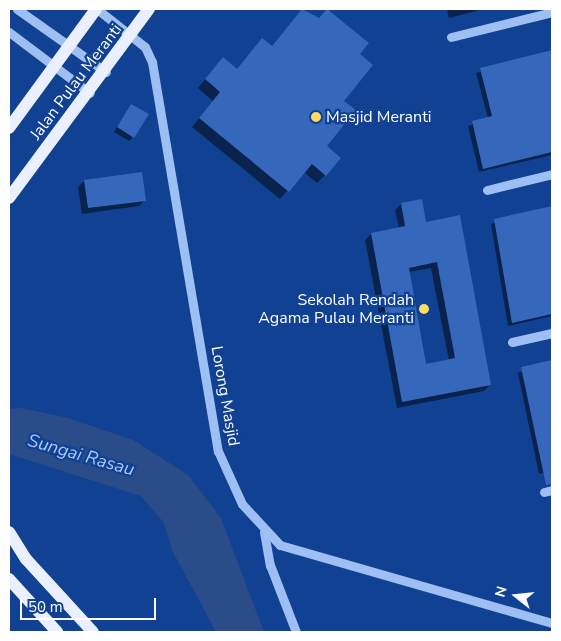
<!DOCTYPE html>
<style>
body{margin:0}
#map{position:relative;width:561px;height:641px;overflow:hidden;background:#114192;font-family:"Nunito Sans",sans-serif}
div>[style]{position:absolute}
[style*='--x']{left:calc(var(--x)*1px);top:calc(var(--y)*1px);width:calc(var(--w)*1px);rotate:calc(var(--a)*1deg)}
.water>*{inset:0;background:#2a4d8a}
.shadow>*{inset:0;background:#0007}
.building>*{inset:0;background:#3567ba}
.minor>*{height:9px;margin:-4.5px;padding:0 4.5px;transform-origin:4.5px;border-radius:4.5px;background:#9ebff3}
.major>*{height:12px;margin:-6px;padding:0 6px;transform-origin:6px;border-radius:6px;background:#eaf0ff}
.dots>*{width:14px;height:14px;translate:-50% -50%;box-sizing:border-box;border:2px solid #114192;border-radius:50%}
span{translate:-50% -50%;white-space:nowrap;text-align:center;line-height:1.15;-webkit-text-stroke:4.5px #114192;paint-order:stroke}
.street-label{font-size:16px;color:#fff}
.poi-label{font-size:16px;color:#fff}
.left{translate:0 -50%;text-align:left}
.right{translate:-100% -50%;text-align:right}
.water-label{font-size:18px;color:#aac9fa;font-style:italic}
.frame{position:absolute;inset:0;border:10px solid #fff;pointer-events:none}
.north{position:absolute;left:491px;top:571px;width:50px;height:50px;-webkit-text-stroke:4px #114192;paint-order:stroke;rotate:286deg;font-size:14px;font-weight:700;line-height:20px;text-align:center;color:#fff}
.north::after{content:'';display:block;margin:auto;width:18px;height:22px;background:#fff;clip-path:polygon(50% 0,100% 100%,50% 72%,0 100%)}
.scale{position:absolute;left:20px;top:598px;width:136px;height:22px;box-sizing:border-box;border:2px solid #fff;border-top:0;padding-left:6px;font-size:15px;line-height:18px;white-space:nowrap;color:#fff;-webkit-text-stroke:4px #114192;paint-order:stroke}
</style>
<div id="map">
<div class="water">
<div style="clip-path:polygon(21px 408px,68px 418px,133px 440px,188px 475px,221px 518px,264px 632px,216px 632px,172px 550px,164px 523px,141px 496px,9px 454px,9px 409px)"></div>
</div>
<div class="shadow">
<div style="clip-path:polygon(303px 9px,358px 55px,325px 146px,325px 175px,317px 183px,304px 172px,280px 199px,192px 127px,213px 101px,198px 88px,215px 67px,223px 59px,236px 70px,262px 40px,271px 47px)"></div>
<div style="clip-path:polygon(447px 9px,484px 9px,449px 18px)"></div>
<div style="clip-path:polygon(552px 51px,552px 155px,479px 172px,468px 126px,488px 118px,476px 73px)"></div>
<div style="clip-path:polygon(131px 105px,133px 137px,129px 141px,114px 132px)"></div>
<div style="clip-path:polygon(84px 181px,145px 200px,139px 206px,82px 214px,78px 187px)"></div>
<div style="clip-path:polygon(evenodd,401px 204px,425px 223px,490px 385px,484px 391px,397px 408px,365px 240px,371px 234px,399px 228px,395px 210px,401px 204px,431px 268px,449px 361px,425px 365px,408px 272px,431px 268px)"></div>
<div style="clip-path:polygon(552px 207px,552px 316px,508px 326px,491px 224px)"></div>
<div style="clip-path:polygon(552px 362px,552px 471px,539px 474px,518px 373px)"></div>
</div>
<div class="building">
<div style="clip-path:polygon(302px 9px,319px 18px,327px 9px,369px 43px,360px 54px,373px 65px,344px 101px,356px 110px,327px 146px,341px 158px,326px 176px,312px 164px,289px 192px,199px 118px,220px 92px,205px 79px,223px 57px,237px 69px,262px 38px,272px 46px)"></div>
<div style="clip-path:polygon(552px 50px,552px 152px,483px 169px,472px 121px,492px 116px,480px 68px)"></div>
<div style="clip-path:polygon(131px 104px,149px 114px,134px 138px,117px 127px)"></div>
<div style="clip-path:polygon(142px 172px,146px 201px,88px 208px,84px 180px)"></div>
<div style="clip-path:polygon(evenodd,422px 199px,426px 222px,460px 215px,491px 385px,402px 402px,371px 233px,405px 226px,401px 203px,422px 199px,437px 262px,455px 358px,426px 364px,409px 268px,437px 262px)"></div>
<div style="clip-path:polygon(552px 206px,552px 314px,512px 323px,494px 219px)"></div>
<div style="clip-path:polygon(552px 360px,552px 484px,546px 485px,521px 367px)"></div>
</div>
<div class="minor">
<div style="--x:17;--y:9;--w:109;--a:35.3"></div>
<div style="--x:97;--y:9;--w:61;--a:38.4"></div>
<div style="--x:145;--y:47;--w:17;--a:65"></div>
<div style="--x:152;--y:62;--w:395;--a:80.4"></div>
<div style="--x:218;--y:451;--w:58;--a:65.6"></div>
<div style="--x:242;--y:504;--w:56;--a:47.2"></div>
<div style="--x:280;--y:545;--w:283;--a:16"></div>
<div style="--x:9;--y:32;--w:101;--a:37"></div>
<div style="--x:451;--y:37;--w:104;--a:-13.9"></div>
<div style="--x:487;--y:190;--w:67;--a:-13.8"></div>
<div style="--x:512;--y:342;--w:41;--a:-12.7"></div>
<div style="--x:544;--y:492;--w:8;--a:-14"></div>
<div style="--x:264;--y:532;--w:34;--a:80"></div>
<div style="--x:270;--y:565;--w:72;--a:68.8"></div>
</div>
<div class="major">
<div style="--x:9;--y:128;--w:147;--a:-53.8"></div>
<div style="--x:9;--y:198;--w:235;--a:-53.5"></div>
<div style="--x:9;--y:532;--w:32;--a:58"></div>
<div style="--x:26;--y:559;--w:99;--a:47.5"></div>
<div style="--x:9;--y:579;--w:72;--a:47.8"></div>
</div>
<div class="dots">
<div style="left:316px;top:117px;background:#ffdc60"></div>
<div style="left:424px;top:309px;background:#ffdc60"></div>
</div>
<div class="street-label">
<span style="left:76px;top:82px;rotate:-53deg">Jalan Pulau Meranti</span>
<span style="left:225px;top:396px;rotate:80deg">Lorong Masjid</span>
</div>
<div class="poi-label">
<span class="left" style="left:326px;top:117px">Masjid Meranti</span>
<span class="right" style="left:414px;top:309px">Sekolah Rendah<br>Agama Pulau Meranti</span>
</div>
<div class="water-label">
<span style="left:81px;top:455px;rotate:16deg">Sungai Rasau</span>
</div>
<div class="frame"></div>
<div class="north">N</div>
<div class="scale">50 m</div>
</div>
